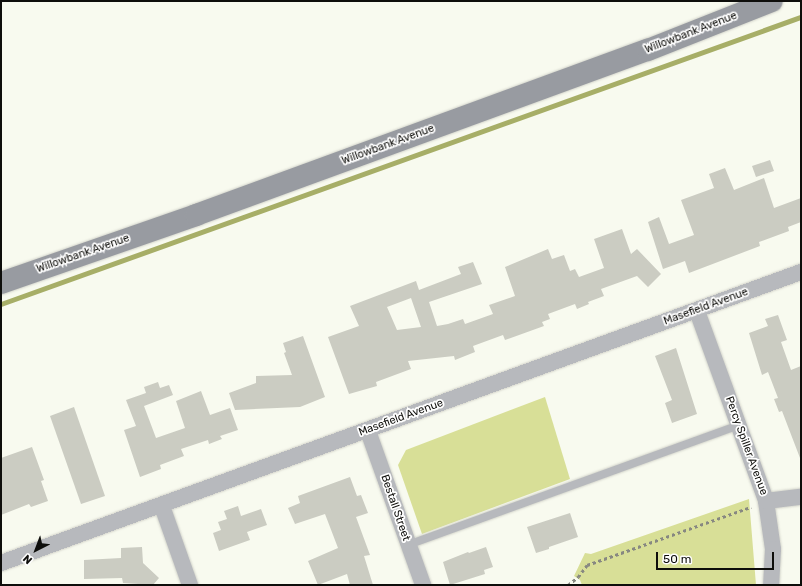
<!DOCTYPE html>
<style>
body{margin:0}
#map{position:relative;width:802px;height:586px;overflow:hidden;background:#f8faef;font-family:Rubik,sans-serif}
div>[style]{position:absolute}
[style*='--x']{left:calc(var(--x)*1px);top:calc(var(--y)*1px);width:calc(var(--w)*1px);rotate:calc(var(--a)*1deg)}
.green>*{inset:0;background:#d8df97}
.stream>*{height:4.5px;margin:-2.25px;padding:0 2.25px;transform-origin:2.25px;border-radius:2.25px;background:#a7ae67}
.building>*{inset:0;background:#cbccc2}
.path>*{height:2.5px;margin-top:-1.25px;transform-origin:0;background:repeating-linear-gradient(90deg,#878881 0 3px,transparent 0 6px)}
.roads{filter:drop-shadow(0 0 1px #d3d4cb) drop-shadow(0 0 1px #d3d4cb)}
.lane>*{height:8px;margin:-4px;padding:0 4px;transform-origin:4px;border-radius:4px;background:#b7b9bd}
.street>*{height:16px;margin:-8px;padding:0 8px;transform-origin:8px;border-radius:8px;background:#b7b9bd}
.secondary>*{height:22px;margin:-11px;padding:0 11px;transform-origin:11px;border-radius:11px;background:#989ba1}
span{translate:-50% -50%;white-space:nowrap;text-align:center;line-height:1.15;-webkit-text-stroke:3.5px #fff;paint-order:stroke}
.street-label{font-size:11px;color:#0e0e0b}
.frame{position:absolute;inset:0;border:2px solid #0e0e0b;pointer-events:none}
.north{position:absolute;left:16px;top:530px;width:40px;height:40px;-webkit-text-stroke:3px #fff;paint-order:stroke;rotate:222deg;font-size:11px;font-weight:700;line-height:16px;text-align:center;color:#0e0e0b}
.north::after{content:'';display:block;margin:auto;width:14px;height:18px;background:#0e0e0b;clip-path:polygon(50% 0,100% 100%,50% 72%,0 100%)}
.scale{position:absolute;left:656px;top:552px;width:118px;height:18px;box-sizing:border-box;border:2px solid #0e0e0b;border-top:0;padding-left:5px;font-size:12px;line-height:14px;white-space:nowrap;color:#0e0e0b;-webkit-text-stroke:3px #fff;paint-order:stroke}
</style>
<div id="map">
<div class="green">
<div style="clip-path:polygon(545px 397px,570px 479px,422px 534px,398px 465px,406px 450px)"></div>
<div style="clip-path:polygon(749px 499px,756px 585px,582px 585px,580px 580px,574px 576px,585px 553px,591px 554px)"></div>
</div>
<div class="stream">
<div style="--x:1;--y:304;--w:850;--a:-19.74"></div>
</div>
<div class="building">
<div style="clip-path:polygon(770px 160px,774px 171px,756px 177px,752px 166px)"></div>
<div style="clip-path:polygon(725px 168px,734px 190px,764px 178px,774px 208px,801px 198px,801px 222px,788px 227px,789px 231px,759px 242px,760px 246px,689px 273px,685px 261px,663px 269px,648px 222px,659px 217px,669px 244px,694px 235px,681px 200px,714px 188px,709px 174px)"></div>
<div style="clip-path:polygon(evenodd,622px 229px,631px 254px,637px 249px,661px 274px,648px 287px,637px 276px,601px 289px,604px 296px,588px 302px,589px 304px,577px 309px,575px 304px,548px 314px,550px 319px,542px 322px,544px 326px,505px 340px,503px 335px,473px 346px,475px 352px,455px 360px,454px 356px,408px 361px,411px 369px,376px 382px,377px 386px,349px 394px,328px 337px,359px 326px,350px 306px,416px 281px,419px 290px,461px 274px,458px 267px,473px 262px,482px 284px,429px 302px,437px 326px,448px 324px,463px 319px,465px 324px,493px 314px,489px 305px,515px 296px,505px 267px,548px 249px,552px 259px,564px 255px,570px 271px,575px 269px,579px 277px,604px 268px,594px 239px,622px 229px,411px 298px,421px 327px,397px 330px,387px 307px,411px 298px)"></div>
<div style="clip-path:polygon(778px 315px,787px 340px,781px 342px,791px 370px,801px 366px,800px 458px,782px 411px,779px 412px,774px 399px,778px 398px,768px 372px,762px 375px,749px 333px,768px 326px,765px 319px)"></div>
<div style="clip-path:polygon(303px 336px,325px 397px,300px 407px,235px 410px,229px 393px,256px 383px,256px 376px,292px 375px,284px 353px,286px 352px,283px 343px)"></div>
<div style="clip-path:polygon(676px 348px,697px 414px,672px 423px,665px 403px,672px 400px,655px 356px)"></div>
<div style="clip-path:polygon(158px 382px,160px 388px,169px 385px,173px 395px,144px 406px,156px 438px,185px 428px,176px 401px,201px 391px,210px 415px,230px 408px,238px 430px,220px 436px,222px 439px,209px 444px,208px 440px,181px 449px,184px 456px,160px 465px,161px 469px,140px 477px,124px 430px,136px 426px,126px 400px,146px 393px,144px 387px)"></div>
<div style="clip-path:polygon(74px 407px,105px 496px,81px 504px,50px 416px)"></div>
<div style="clip-path:polygon(32px 447px,44px 480px,41px 481px,48px 501px,31px 507px,29px 504px,1px 515px,1px 458px)"></div>
<div style="clip-path:polygon(350px 477px,357px 496px,361px 495px,368px 513px,356px 517px,370px 555px,364px 556px,373px 585px,350px 585px,347px 574px,318px 585px,308px 561px,338px 548px,325px 514px,295px 524px,288px 508px,300px 503px,298px 496px)"></div>
<div style="clip-path:polygon(238px 506px,241px 516px,261px 509px,267px 525px,247px 532px,250px 540px,219px 551px,213px 533px,221px 530px,218px 522px,227px 519px,224px 511px)"></div>
<div style="clip-path:polygon(570px 513px,578px 537px,549px 547px,549px 549px,536px 553px,527px 527px)"></div>
<div style="clip-path:polygon(142px 547px,143px 563px,159px 578px,153px 585px,123px 583px,122px 578px,84px 579px,84px 560px,121px 558px,121px 548px)"></div>
<div style="clip-path:polygon(486px 547px,493px 567px,484px 570px,485px 574px,450px 585px,443px 562px,468px 552px,469px 553px)"></div>
</div>
<div class="path">
<div style="--x:568;--y:585;--w:13;--a:-39"></div>
<div style="--x:578;--y:577;--w:15;--a:-53"></div>
<div style="--x:587;--y:565;--w:174;--a:-19.5"></div>
</div>
<div class="roads">
<div class="lane">
<div style="--x:408;--y:545;--w:352;--a:-19.9"></div>
</div>
<div class="street">
<div style="--x:697;--y:311;--w:202;--a:70"></div>
<div style="--x:766;--y:501;--w:49;--a:81.7"></div>
<div style="--x:773;--y:549;--w:36;--a:93"></div>
<div style="--x:368;--y:431;--w:164;--a:70.3"></div>
<div style="--x:766;--y:501;--w:35;--a:-7"></div>
<div style="--x:162;--y:506;--w:84;--a:70.5"></div>
<div style="--x:1;--y:563;--w:851;--a:-19.99"></div>
</div>
<div class="secondary">
<div style="--x:1;--y:283;--w:207;--a:-19.2"></div>
<div style="--x:196;--y:215;--w:481;--a:-20.1"></div>
<div style="--x:648;--y:50;--w:133;--a:-21.6"></div>
</div>
</div>
<div class="street-label">
<span style="left:691px;top:33px;rotate:-21deg">Willowbank Avenue</span>
<span style="left:388px;top:145px;rotate:-20deg">Willowbank Avenue</span>
<span style="left:83px;top:254px;rotate:-19deg">Willowbank Avenue</span>
<span style="left:706px;top:307px;rotate:-20deg">Masefield Avenue</span>
<span style="left:401px;top:418px;rotate:-20deg">Masefield Avenue</span>
<span style="left:746px;top:446px;rotate:70deg">Percy Spiller Avenue</span>
<span style="left:395px;top:508px;rotate:71deg">Bestall Street</span>
</div>
<div class="frame"></div>
<div class="north">N</div>
<div class="scale">50 m</div>
</div>
